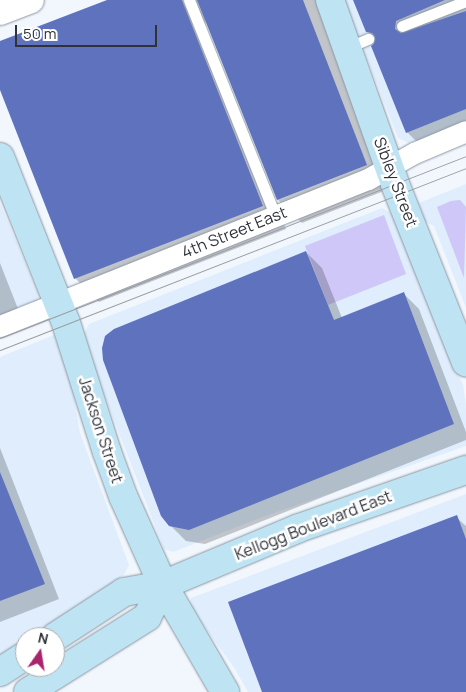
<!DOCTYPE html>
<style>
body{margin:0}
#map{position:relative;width:466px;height:692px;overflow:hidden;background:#f2f7fd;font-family:Manrope,sans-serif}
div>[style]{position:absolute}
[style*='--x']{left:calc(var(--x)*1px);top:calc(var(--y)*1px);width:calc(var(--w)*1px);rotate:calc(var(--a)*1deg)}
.built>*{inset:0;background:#dfedfd}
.green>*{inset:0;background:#cec7f8}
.shadow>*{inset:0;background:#0003}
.building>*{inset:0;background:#5e72be}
.roads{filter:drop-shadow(0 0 1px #8b96a3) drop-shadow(0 0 1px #8b96a3)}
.service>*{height:11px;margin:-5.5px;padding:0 5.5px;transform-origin:5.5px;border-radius:5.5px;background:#fff}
.minor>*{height:21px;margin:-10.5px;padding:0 10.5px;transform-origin:10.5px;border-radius:10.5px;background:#fff}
.tertiary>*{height:26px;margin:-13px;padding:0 13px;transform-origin:13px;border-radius:13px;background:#fff}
.secondary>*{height:28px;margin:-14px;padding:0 14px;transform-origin:14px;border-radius:14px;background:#bee3f2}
.tram>*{height:1px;margin:-0.5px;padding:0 0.5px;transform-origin:0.5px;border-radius:0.5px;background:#989ca2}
span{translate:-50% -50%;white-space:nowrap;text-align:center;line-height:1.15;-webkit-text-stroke:5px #fff;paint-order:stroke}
.street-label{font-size:16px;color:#2f3339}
.north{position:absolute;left:15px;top:627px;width:50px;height:50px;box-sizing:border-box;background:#fff;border:1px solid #acadb0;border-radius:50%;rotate:13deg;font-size:14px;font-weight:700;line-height:20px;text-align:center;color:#2f3339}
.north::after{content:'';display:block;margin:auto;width:18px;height:22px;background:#aa246d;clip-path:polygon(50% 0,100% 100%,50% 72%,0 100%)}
.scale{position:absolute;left:15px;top:25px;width:142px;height:22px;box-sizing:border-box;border:2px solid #2f3339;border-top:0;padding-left:6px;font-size:15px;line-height:18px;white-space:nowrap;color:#2f3339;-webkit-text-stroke:4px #fff;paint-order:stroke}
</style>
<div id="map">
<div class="built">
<div style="clip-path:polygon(344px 0,466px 0,466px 120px,409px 143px,398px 138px)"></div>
<div style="clip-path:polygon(466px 184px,466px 308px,434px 226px,424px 221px,419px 203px)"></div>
<div style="clip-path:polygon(0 203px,39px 295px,37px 301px,0 315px)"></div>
<div style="clip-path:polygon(382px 208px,391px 213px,463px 385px,466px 405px,466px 446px,260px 518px,173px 552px,164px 549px,82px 338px,89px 324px)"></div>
<div style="clip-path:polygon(54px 335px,58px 338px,69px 368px,80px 433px,129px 565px,124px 575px,30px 637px,25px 637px,25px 640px,0 656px,0 357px)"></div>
<div style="clip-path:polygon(466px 494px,466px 692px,248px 692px,235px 669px,190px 607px,191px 598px)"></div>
</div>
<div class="green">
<div style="clip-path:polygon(460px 200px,466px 207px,464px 278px,437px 207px,451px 201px)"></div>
<div style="clip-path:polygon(384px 215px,406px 274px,328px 305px,305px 246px)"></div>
</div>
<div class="shadow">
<div style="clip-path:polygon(110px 0,317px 0,389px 189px,302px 223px,278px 200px,206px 19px,205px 27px,286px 229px,99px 302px,75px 278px,0 86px,0 43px)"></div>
<div style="clip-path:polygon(355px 0,466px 0,466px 130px,422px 147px,407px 132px,376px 40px,367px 31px)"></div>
<div style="clip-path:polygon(306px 252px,322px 268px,342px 318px,404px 294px,419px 309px,466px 432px,466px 440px,205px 544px,186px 541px,170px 525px)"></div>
<div style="clip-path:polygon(0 263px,22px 319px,0 328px)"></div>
<div style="clip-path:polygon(0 448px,59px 599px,0 622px)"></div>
<div style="clip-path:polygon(456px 517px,466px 526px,466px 692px,263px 692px)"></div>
</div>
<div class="building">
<div style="clip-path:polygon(107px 0,182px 0,263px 206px,74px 279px,0 90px,0 41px)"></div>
<div style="clip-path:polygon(197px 0,303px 0,367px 165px,277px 200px)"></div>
<div style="clip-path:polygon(353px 0,445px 0,396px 21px,395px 29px,401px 33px,466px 11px,466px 109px,406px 133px,371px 46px,374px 43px,375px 37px,372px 33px,366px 32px)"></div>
<div style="clip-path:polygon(306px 251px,334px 320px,404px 292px,454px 424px,189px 530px,169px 526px,161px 516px,103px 360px,102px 348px,105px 336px,114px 329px)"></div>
<div style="clip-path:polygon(0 472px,45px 584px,0 601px)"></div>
<div style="clip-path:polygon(457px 515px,466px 539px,466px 692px,262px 692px,228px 602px)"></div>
</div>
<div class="roads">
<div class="service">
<div style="--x:189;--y:0;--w:232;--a:68.2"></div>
<div style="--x:402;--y:26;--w:69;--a:-21.3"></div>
<div style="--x:349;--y:47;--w:21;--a:-23"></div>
</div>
<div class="minor">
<div style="--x:0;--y:326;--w:396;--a:-21.8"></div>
<div style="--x:368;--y:179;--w:53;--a:-29.5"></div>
<div style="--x:414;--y:153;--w:56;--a:-22.9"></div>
</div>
<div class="tertiary">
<div style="--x:0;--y:12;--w:33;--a:-21"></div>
</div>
<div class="secondary">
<div style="--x:330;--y:0;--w:195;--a:70.5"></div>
<div style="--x:395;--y:184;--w:192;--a:68.3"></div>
<div style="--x:0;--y:157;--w:179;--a:68.3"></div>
<div style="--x:66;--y:323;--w:135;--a:72.4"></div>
<div style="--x:107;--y:452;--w:47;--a:70"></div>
<div style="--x:123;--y:496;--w:98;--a:65.8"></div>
<div style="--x:163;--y:585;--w:124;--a:59.9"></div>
<div style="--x:55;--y:637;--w:82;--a:-33.1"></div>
<div style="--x:124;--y:592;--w:40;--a:-10"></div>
<div style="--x:163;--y:585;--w:147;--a:-22.7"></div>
<div style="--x:299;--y:528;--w:177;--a:-19.2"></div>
<div style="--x:0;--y:672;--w:30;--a:-33"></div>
<div style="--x:28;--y:692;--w:141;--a:-32.2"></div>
<div style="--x:147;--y:617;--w:36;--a:-63"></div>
</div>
</div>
<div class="tram">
<div style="--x:0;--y:338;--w:500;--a:-21.33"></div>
<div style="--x:0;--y:350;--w:500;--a:-21.33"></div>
</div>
<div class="street-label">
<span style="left:396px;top:182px;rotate:69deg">Sibley Street</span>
<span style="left:234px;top:232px;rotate:-22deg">4th Street East</span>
<span style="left:101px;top:430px;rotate:72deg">Jackson Street</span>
<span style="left:313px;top:525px;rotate:-21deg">Kellogg Boulevard East</span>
</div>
<div class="north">N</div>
<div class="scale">50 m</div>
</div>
